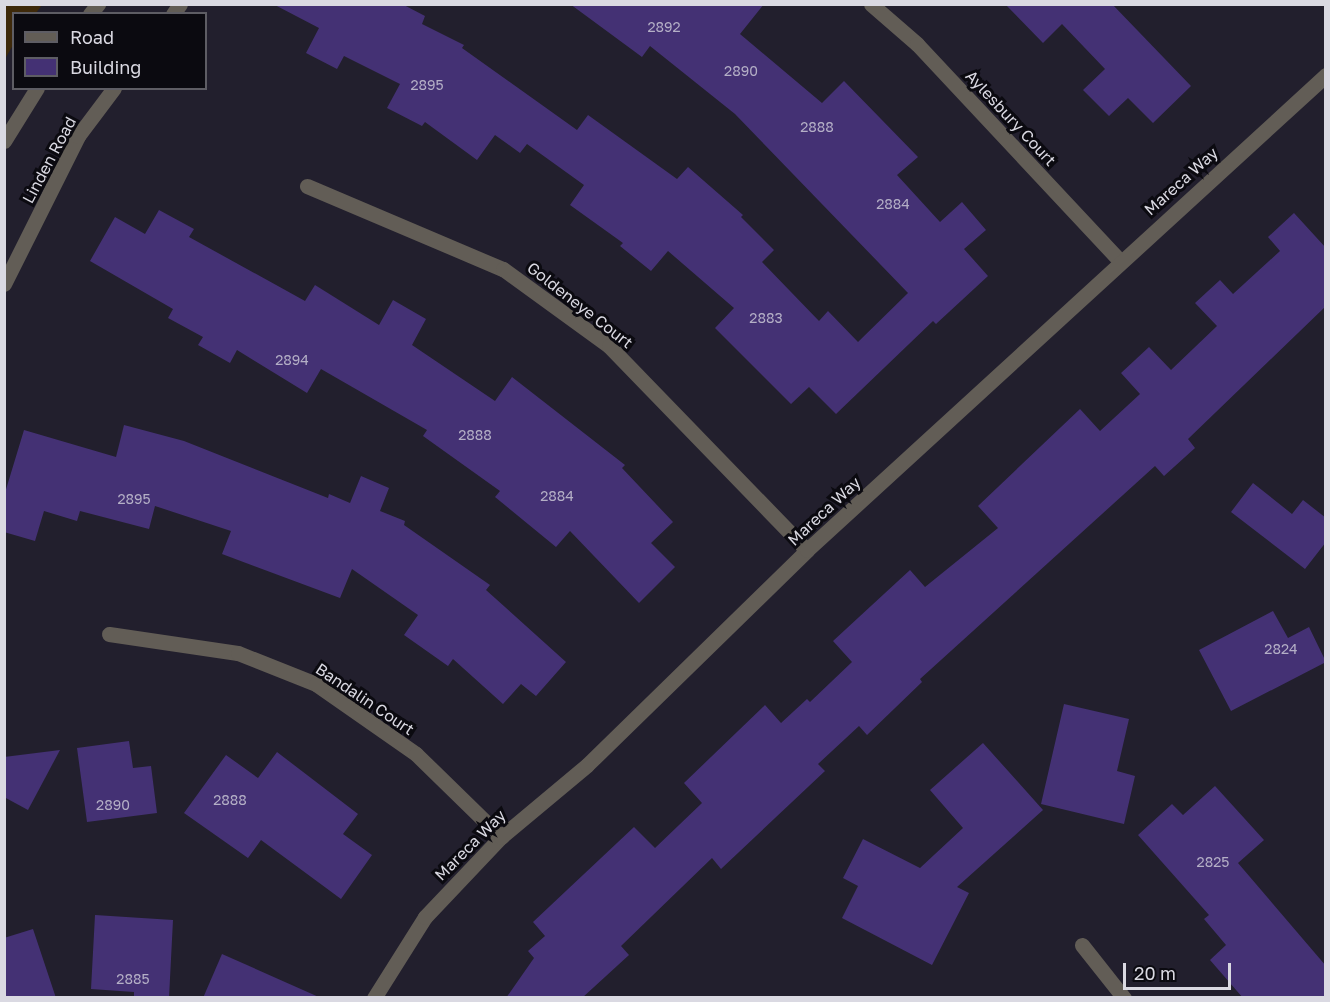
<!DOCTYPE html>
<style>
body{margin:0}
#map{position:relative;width:1330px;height:1002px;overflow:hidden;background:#221f2d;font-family:"Golos Text",sans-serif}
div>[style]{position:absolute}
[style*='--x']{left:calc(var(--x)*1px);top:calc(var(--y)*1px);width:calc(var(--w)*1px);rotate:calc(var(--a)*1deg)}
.green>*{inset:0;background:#3e290a}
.building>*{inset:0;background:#443174}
.minor>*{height:15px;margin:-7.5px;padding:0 7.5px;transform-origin:7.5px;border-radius:7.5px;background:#625d56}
.tertiary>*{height:15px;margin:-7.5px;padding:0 7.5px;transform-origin:7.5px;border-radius:7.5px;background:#625d56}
span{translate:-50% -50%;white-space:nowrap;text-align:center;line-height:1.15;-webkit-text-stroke:6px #0b0a10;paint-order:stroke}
.number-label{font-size:14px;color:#b4afc6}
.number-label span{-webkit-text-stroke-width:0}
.street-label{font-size:16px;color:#dad9e2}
.frame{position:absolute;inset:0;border:6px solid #dad9e2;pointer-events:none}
.legend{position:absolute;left:12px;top:12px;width:195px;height:78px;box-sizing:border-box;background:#0b0a10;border:2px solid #5e5d64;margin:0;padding:8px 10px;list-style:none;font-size:18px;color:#dad9e2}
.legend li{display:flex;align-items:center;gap:12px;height:30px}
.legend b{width:30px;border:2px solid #5e5d64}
.scale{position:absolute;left:1123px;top:963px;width:108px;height:27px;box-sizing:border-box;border:3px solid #dad9e2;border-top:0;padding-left:8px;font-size:18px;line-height:21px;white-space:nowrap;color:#dad9e2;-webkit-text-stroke:4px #0b0a10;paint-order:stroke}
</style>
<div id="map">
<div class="green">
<div style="clip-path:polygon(5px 4px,42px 5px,36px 13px,14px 14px,13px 45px,5px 59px)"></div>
</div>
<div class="building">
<div style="clip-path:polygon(273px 4px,402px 4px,425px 16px,422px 24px,464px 45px,462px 48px,577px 130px,588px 115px,677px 179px,688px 167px,743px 215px,741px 217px,774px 250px,762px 262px,819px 321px,828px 311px,858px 342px,908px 293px,735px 114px,650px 46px,642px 57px,570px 4px,764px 4px,740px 34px,822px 103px,844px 81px,918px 157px,897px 175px,940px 222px,962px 202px,986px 230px,964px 249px,988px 276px,936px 324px,933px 321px,836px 414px,809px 387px,791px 404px,715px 328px,734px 308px,668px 251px,651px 271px,620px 246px,623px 243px,570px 205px,584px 185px,527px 144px,520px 153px,495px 135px,477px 160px,425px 122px,422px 126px,387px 108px,400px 84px,344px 56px,337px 69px,306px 53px,319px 28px)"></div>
<div style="clip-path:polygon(1005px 4px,1112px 4px,1191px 86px,1153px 123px,1128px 98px,1109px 116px,1083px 90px,1105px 69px,1062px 24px,1043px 43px)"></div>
<div style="clip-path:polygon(159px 210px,194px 229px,189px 237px,305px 301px,315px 285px,379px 325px,393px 300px,426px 319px,412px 345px,495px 401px,512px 377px,625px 465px,622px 468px,673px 522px,651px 543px,675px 567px,639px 603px,570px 531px,556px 547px,495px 497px,500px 491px,423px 436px,427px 430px,321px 369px,307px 393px,237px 350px,230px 363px,198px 345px,203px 337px,168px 318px,173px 309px,90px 261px,115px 217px,145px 234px)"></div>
<div style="clip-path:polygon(1294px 213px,1326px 248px,1326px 306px,1188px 439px,1195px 448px,1164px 476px,1155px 466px,920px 679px,922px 682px,867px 735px,859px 726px,818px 764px,825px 771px,721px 869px,712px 858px,621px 946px,629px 955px,582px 998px,506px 998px,534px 958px,528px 951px,545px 936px,533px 922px,634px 827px,655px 848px,702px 803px,684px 783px,765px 705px,781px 723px,807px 699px,810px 702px,852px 662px,833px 641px,910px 570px,925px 587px,998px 528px,978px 506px,1080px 409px,1100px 431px,1140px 394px,1121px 373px,1149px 347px,1171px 370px,1217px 326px,1195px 303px,1220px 280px,1233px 294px,1280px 251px,1268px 237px)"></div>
<div style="clip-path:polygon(124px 425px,184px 441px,328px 498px,329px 494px,350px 503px,361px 476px,389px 488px,380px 511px,405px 521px,404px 525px,490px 585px,486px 590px,566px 662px,536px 696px,521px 684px,503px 704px,453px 659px,448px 666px,404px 635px,418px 615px,352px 569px,340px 598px,222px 554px,231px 531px,155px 506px,149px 529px,80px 511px,77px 521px,44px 511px,35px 541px,4px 532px,4px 496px,24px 430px,116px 457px)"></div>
<div style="clip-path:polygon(1253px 483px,1292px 514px,1303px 500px,1326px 518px,1326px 542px,1305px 569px,1231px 512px)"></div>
<div style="clip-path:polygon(1273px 611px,1288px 638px,1309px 627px,1326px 662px,1231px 711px,1199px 650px)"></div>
<div style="clip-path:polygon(1064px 704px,1129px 719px,1117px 771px,1135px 776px,1124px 824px,1041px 804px)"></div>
<div style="clip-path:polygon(129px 741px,133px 768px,151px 766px,157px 813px,87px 822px,77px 748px)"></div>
<div style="clip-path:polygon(983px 743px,1043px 810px,957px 887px,969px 893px,932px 965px,842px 918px,858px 886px,843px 878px,863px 839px,920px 868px,963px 828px,930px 790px)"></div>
<div style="clip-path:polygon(60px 750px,28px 810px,4px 797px,4px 757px)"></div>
<div style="clip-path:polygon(277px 752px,358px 814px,343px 834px,372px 855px,341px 899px,261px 840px,248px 858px,184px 813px,226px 755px,258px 778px)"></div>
<div style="clip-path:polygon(1215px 786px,1264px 840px,1238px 863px,1326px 966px,1326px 998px,1243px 998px,1210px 960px,1226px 945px,1204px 919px,1209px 915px,1138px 835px,1172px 804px,1183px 815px)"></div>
<div style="clip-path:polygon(95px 915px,173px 920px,169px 998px,134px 998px,134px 992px,91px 989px)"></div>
<div style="clip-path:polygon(33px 929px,56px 998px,4px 998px,4px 938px)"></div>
<div style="clip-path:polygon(222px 954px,321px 998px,203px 998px)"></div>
</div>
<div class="minor">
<div style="--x:871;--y:4;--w:61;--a:41"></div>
<div style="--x:917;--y:44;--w:297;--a:46.9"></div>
<div style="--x:307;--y:186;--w:213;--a:23"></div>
<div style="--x:503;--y:269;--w:131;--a:36"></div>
<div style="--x:609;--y:346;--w:284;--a:45.9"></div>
<div style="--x:109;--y:634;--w:130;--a:8.4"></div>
<div style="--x:238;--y:653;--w:84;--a:21.7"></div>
<div style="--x:316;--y:684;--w:122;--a:35"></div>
<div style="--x:416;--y:754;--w:119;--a:44.3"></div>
<div style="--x:1082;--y:945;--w:68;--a:51.6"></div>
<div style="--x:374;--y:998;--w:96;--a:-57.8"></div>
<div style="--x:425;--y:917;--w:110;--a:-46.5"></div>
<div style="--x:501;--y:837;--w:112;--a:-39.9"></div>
<div style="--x:587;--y:765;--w:308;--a:-44.3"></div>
<div style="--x:807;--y:550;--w:704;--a:-42.47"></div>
</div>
<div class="tertiary">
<div style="--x:90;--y:14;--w:13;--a:-51"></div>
<div style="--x:173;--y:14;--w:12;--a:-55"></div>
<div style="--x:4;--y:141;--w:62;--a:-58.1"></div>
<div style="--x:4;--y:284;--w:165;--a:-63.4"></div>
<div style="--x:78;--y:136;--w:60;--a:-53.1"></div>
</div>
<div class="number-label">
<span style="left:664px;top:27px">2892</span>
<span style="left:741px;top:71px">2890</span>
<span style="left:427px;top:85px">2895</span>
<span style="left:817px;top:127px">2888</span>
<span style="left:893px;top:204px">2884</span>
<span style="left:766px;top:318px">2883</span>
<span style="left:292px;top:360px">2894</span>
<span style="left:475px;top:435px">2888</span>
<span style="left:557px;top:496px">2884</span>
<span style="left:134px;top:499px">2895</span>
<span style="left:1281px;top:649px">2824</span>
<span style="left:230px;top:800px">2888</span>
<span style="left:113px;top:805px">2890</span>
<span style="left:1213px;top:862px">2825</span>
<span style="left:133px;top:979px">2885</span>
</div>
<div class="street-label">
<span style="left:1011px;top:118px;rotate:47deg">Aylesbury Court</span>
<span style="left:49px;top:160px;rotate:-62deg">Linden Road</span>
<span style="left:1181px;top:181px;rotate:-42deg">Mareca Way</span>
<span style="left:580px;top:305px;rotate:38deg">Goldeneye Court</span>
<span style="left:824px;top:511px;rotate:-43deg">Mareca Way</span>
<span style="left:365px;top:699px;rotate:34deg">Bandalin Court</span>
<span style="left:470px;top:845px;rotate:-45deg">Mareca Way</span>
</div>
<div class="frame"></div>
<ul class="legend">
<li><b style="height:8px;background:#625d56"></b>Road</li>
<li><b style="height:16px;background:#443174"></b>Building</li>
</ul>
<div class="scale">20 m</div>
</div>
